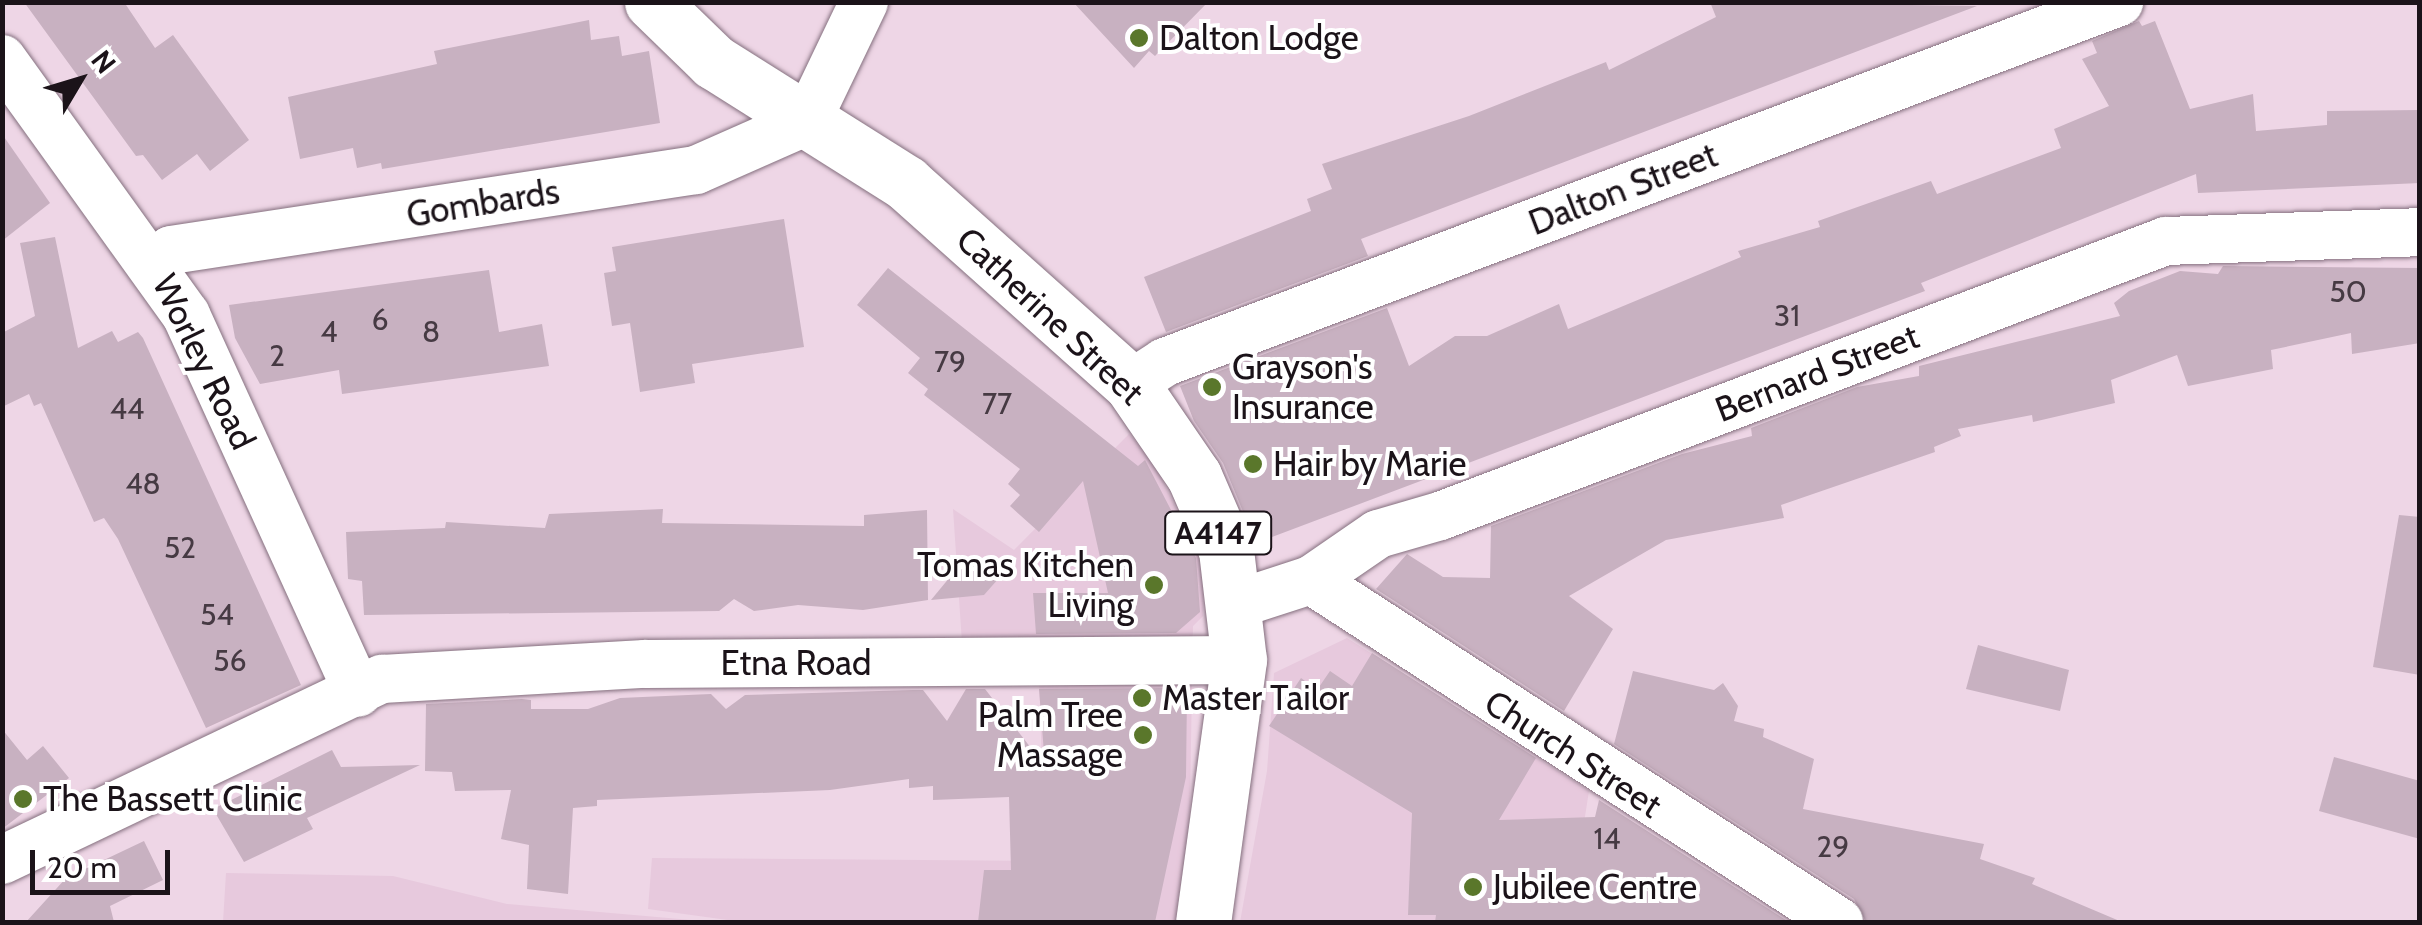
<!DOCTYPE html>
<style>
body{margin:0}
#map{position:relative;width:2422px;height:925px;overflow:hidden;background:#eed6e6;font-family:Cabin,sans-serif}
div>[style]{position:absolute}
[style*='--x']{left:calc(var(--x)*1px);top:calc(var(--y)*1px);width:calc(var(--w)*1px);rotate:calc(var(--a)*1deg)}
.built>*{inset:0;background:#e7c9dd}
.building>*{inset:0;background:#c8b1c1}
.roads{filter:drop-shadow(0 0 2px #846f7e) drop-shadow(0 0 2px #846f7e)}
.minor>*{height:48px;margin:-24px;padding:0 24px;transform-origin:24px;border-radius:24px;background:#fff}
.major>*{height:55px;margin:-27.5px;padding:0 27.5px;transform-origin:27.5px;border-radius:27.5px;background:#fff}
.dots>*{width:28px;height:28px;translate:-50% -50%;box-sizing:border-box;border:5px solid #fff;border-radius:50%}
span{translate:-50% -50%;white-space:nowrap;text-align:center;line-height:1.15;-webkit-text-stroke:8px #fff;paint-order:stroke}
.number-label{font-size:30px;color:#463a43}
.number-label span{-webkit-text-stroke-width:0}
.shield-label span{padding:2px 8px;background:#fff;border:2px solid;border-radius:8px;-webkit-text-stroke-width:0}
.shield-label{font-size:32px;color:#1b1319;font-weight:700}
.poi-label{font-size:35px;color:#1b1319}
.left{translate:0 -50%;text-align:left}
.right{translate:-100% -50%;text-align:right}
.street-label{font-size:35px;color:#1b1319}
.frame{position:absolute;inset:0;border:5px solid #1b1319;pointer-events:none}
.north{position:absolute;left:30px;top:30px;width:100px;height:100px;-webkit-text-stroke:8px #fff;paint-order:stroke;rotate:52deg;font-size:28px;font-weight:700;line-height:40px;text-align:center;color:#1b1319}
.north::after{content:'';display:block;margin:auto;width:35px;height:45px;background:#1b1319;clip-path:polygon(50% 0,100% 100%,50% 72%,0 100%)}
.scale{position:absolute;left:30px;top:850px;width:140px;height:45px;box-sizing:border-box;border:5px solid #1b1319;border-top:0;padding-left:12px;font-size:30px;line-height:35px;white-space:nowrap;color:#1b1319;-webkit-text-stroke:8px #fff;paint-order:stroke}
</style>
<div id="map">
<div class="built">
<div style="clip-path:polygon(1129px 434px,1153px 461px,1204px 566px,1203px 616px,1193px 626px,1188px 922px,1039px 922px,1045px 864px,1038px 642px,962px 643px,953px 509px,1014px 550px)"></div>
<div style="clip-path:polygon(1347px 638px,1589px 791px,1572px 899px,1578px 922px,1240px 922px,1267px 771px,1274px 673px)"></div>
<div style="clip-path:polygon(652px 858px,1043px 861px,1036px 922px,742px 922px,648px 909px)"></div>
<div style="clip-path:polygon(226px 873px,393px 876px,507px 904px,714px 922px,223px 922px)"></div>
</div>
<div class="building">
<div style="clip-path:polygon(24px 2px,124px 2px,155px 48px,173px 35px,249px 140px,210px 171px,197px 154px,162px 180px,143px 155px,136px 156px)"></div>
<div style="clip-path:polygon(1073px 2px,1208px 2px,1155px 56px,1149px 51px,1134px 68px)"></div>
<div style="clip-path:polygon(1710px 2px,1977px 6px,1361px 239px,1368px 256px,1166px 332px,1144px 277px,1311px 211px,1307px 199px,1332px 189px,1322px 164px,1469px 116px,1606px 62px,1609px 70px,1716px 17px)"></div>
<div style="clip-path:polygon(589px 20px,591px 40px,619px 36px,622px 56px,649px 51px,660px 123px,382px 169px,381px 163px,357px 168px,353px 148px,300px 159px,288px 97px,437px 64px,434px 51px)"></div>
<div style="clip-path:polygon(2139px 21px,2142px 26px,2155px 21px,2190px 109px,2253px 94px,2256px 131px,2327px 125px,2327px 111px,2420px 110px,2420px 183px,2198px 193px,2196px 174px,1921px 283px,1925px 291px,1256px 543px,1223px 463px,1194px 421px,1180px 386px,1387px 308px,1409px 366px,1455px 336px,1487px 336px,1559px 304px,1568px 329px,1741px 257px,1738px 251px,1820px 227px,1818px 221px,1931px 181px,1937px 194px,2061px 148px,2054px 129px,2109px 106px,2082px 59px,2097px 53px,2092px 41px)"></div>
<div style="clip-path:polygon(2px 134px,50px 203px,2px 241px)"></div>
<div style="clip-path:polygon(784px 219px,804px 347px,692px 364px,695px 383px,640px 392px,630px 323px,612px 326px,604px 273px,616px 271px,612px 247px)"></div>
<div style="clip-path:polygon(55px 237px,78px 348px,112px 331px,118px 342px,138px 332px,143px 338px,301px 685px,206px 728px,118px 539px,104px 518px,94px 522px,41px 403px,34px 406px,29px 394px,2px 407px,2px 333px,35px 316px,20px 243px)"></div>
<div style="clip-path:polygon(2223px 266px,2420px 268px,2420px 343px,2352px 354px,2351px 333px,2271px 350px,2273px 369px,2188px 386px,2177px 355px,2111px 380px,2115px 403px,2033px 422px,2032px 415px,1958px 429px,1961px 436px,1934px 447px,1935px 452px,1781px 505px,1784px 518px,1666px 540px,1569px 596px,1613px 629px,1564px 711px,1376px 589px,1407px 554px,1443px 577px,1490px 578px,1491px 526px,1682px 454px,1752px 436px,1751px 428px,1857px 387px,1919px 376px,1919px 366px,2120px 316px,2114px 303px,2129px 291px,2180px 271px,2218px 274px)"></div>
<div style="clip-path:polygon(888px 268px,1138px 466px,1145px 460px,1196px 558px,1200px 612px,1176px 633px,1036px 634px,1033px 593px,1108px 593px,1083px 481px,1039px 532px,1010px 506px,1020px 495px,1008px 484px,1020px 469px,924px 395px,928px 389px,908px 373px,920px 358px,857px 305px)"></div>
<div style="clip-path:polygon(489px 270px,499px 332px,542px 324px,549px 366px,342px 394px,339px 370px,260px 384px,235px 338px,229px 305px)"></div>
<div style="clip-path:polygon(663px 509px,662px 523px,864px 526px,864px 515px,927px 510px,928px 600px,863px 610px,798px 605px,754px 611px,734px 599px,719px 611px,364px 615px,362px 581px,348px 579px,346px 532px,445px 528px,446px 522px,545px 528px,549px 514px)"></div>
<div style="clip-path:polygon(2399px 515px,2420px 517px,2420px 675px,2373px 667px)"></div>
<div style="clip-path:polygon(964px 560px,1014px 561px,984px 595px,931px 600px)"></div>
<div style="clip-path:polygon(1978px 645px,2069px 670px,2060px 711px,1966px 689px)"></div>
<div style="clip-path:polygon(1372px 653px,1536px 758px,1499px 820px,1595px 817px,1599px 800px,1789px 922px,1435px 922px,1436px 915px,1408px 915px,1412px 813px,1269px 726px,1301px 678px,1317px 690px,1330px 671px,1352px 686px)"></div>
<div style="clip-path:polygon(1633px 671px,1714px 690px,1723px 683px,1738px 706px,1734px 721px,1764px 729px,1763px 737px,1814px 759px,1803px 809px,1984px 844px,1980px 859px,2035px 878px,2032px 884px,2122px 922px,1866px 922px,1854px 899px,1614px 744px)"></div>
<div style="clip-path:polygon(1181px 688px,1187px 693px,1186px 777px,1155px 922px,978px 922px,984px 870px,1011px 870px,1009px 797px,933px 800px,933px 786px,909px 788px,909px 779px,830px 790px,597px 800px,597px 806px,573px 808px,568px 894px,527px 889px,529px 845px,501px 839px,511px 790px,455px 791px,452px 772px,425px 771px,426px 704px,522px 699px,531px 700px,531px 709px,588px 709px,620px 698px,711px 694px,726px 709px,745px 695px,913px 690px,923px 690px,947px 721px,966px 689px,985px 689px,1045px 766px,1039px 689px)"></div>
<div style="clip-path:polygon(2px 729px,27px 760px,43px 746px,69px 778px,2px 829px)"></div>
<div style="clip-path:polygon(332px 750px,341px 767px,420px 765px,307px 818px,313px 829px,244px 862px,213px 809px)"></div>
<div style="clip-path:polygon(2334px 757px,2420px 781px,2420px 839px,2319px 811px)"></div>
<div style="clip-path:polygon(144px 841px,163px 880px,110px 906px,114px 922px,26px 922px,66px 878px)"></div>
</div>
<div class="roads">
<div class="minor">
<div style="--x:2;--y:59;--w:315;--a:54.3"></div>
<div style="--x:186;--y:315;--w:415;--a:65.5"></div>
<div style="--x:156;--y:265;--w:21;--a:-45"></div>
<div style="--x:171;--y:250;--w:531;--a:-8.66"></div>
<div style="--x:696;--y:170;--w:121;--a:-23.8"></div>
<div style="--x:807;--y:121;--w:132;--a:-64.4"></div>
<div style="--x:1131;--y:384;--w:40;--a:-32.9"></div>
<div style="--x:1165;--y:362;--w:1020;--a:-20.67"></div>
<div style="--x:1311;--y:580;--w:629;--a:32.93"></div>
<div style="--x:1237;--y:604;--w:78;--a:-18"></div>
<div style="--x:1311;--y:580;--w:81;--a:-34.5"></div>
<div style="--x:1378;--y:534;--w:65;--a:-16.2"></div>
<div style="--x:1440;--y:516;--w:776;--a:-20.75"></div>
<div style="--x:2166;--y:241;--w:254;--a:-2"></div>
<div style="--x:2;--y:860;--w:421;--a:-25.5"></div>
<div style="--x:382;--y:679;--w:263;--a:-3.3"></div>
<div style="--x:645;--y:664;--w:594;--a:-0.39"></div>
</div>
<div class="major">
<div style="--x:652;--y:2;--w:86;--a:44.1"></div>
<div style="--x:714;--y:62;--w:227;--a:32.2"></div>
<div style="--x:906;--y:183;--w:302;--a:41.8"></div>
<div style="--x:1131;--y:384;--w:112;--a:55.6"></div>
<div style="--x:1194;--y:476;--w:81;--a:66.6"></div>
<div style="--x:1226;--y:550;--w:111;--a:83.3"></div>
<div style="--x:1239;--y:660;--w:264;--a:97.8"></div>
</div>
</div>
<div class="dots">
<div style="left:1139px;top:38px;background:#5a772b"></div>
<div style="left:1212px;top:387px;background:#5a772b"></div>
<div style="left:1253px;top:464px;background:#5a772b"></div>
<div style="left:1154px;top:585px;background:#5a772b"></div>
<div style="left:1142px;top:698px;background:#5a772b"></div>
<div style="left:1143px;top:735px;background:#5a772b"></div>
<div style="left:23px;top:799px;background:#5a772b"></div>
<div style="left:1473px;top:887px;background:#5a772b"></div>
</div>
<div class="number-label">
<span style="left:2348px;top:292px">50</span>
<span style="left:1787px;top:316px">31</span>
<span style="left:380px;top:320px">6</span>
<span style="left:329px;top:332px">4</span>
<span style="left:431px;top:332px">8</span>
<span style="left:277px;top:356px">2</span>
<span style="left:950px;top:362px">79</span>
<span style="left:997px;top:404px">77</span>
<span style="left:127px;top:409px">44</span>
<span style="left:143px;top:484px">48</span>
<span style="left:180px;top:548px">52</span>
<span style="left:217px;top:615px">54</span>
<span style="left:230px;top:661px">56</span>
<span style="left:1607px;top:839px">14</span>
<span style="left:1833px;top:847px">29</span>
</div>
<div class="shield-label">
<span style="left:1218px;top:533px">A4147</span>
</div>
<div class="poi-label">
<span class="left" style="left:1159px;top:38px">Dalton Lodge</span>
<span class="left" style="left:1232px;top:387px">Grayson's<br>Insurance</span>
<span class="left" style="left:1273px;top:464px">Hair by Marie</span>
<span class="right" style="left:1134px;top:585px">Tomas Kitchen<br>Living</span>
<span class="left" style="left:1162px;top:698px">Master Tailor</span>
<span class="right" style="left:1123px;top:735px">Palm Tree<br>Massage</span>
<span class="left" style="left:43px;top:799px">The Bassett Clinic</span>
<span class="left" style="left:1493px;top:887px">Jubilee Centre</span>
</div>
<div class="street-label">
<span style="left:1623px;top:189px;rotate:-21deg">Dalton Street</span>
<span style="left:483px;top:203px;rotate:-9deg">Gombards</span>
<span style="left:1050px;top:316px;rotate:43deg">Catherine Street</span>
<span style="left:204px;top:362px;rotate:64deg">Worley Road</span>
<span style="left:1817px;top:373px;rotate:-21deg">Bernard Street</span>
<span style="left:796px;top:663px">Etna Road</span>
<span style="left:1573px;top:754px;rotate:33deg">Church Street</span>
</div>
<div class="frame"></div>
<div class="north">N</div>
<div class="scale">20 m</div>
</div>
